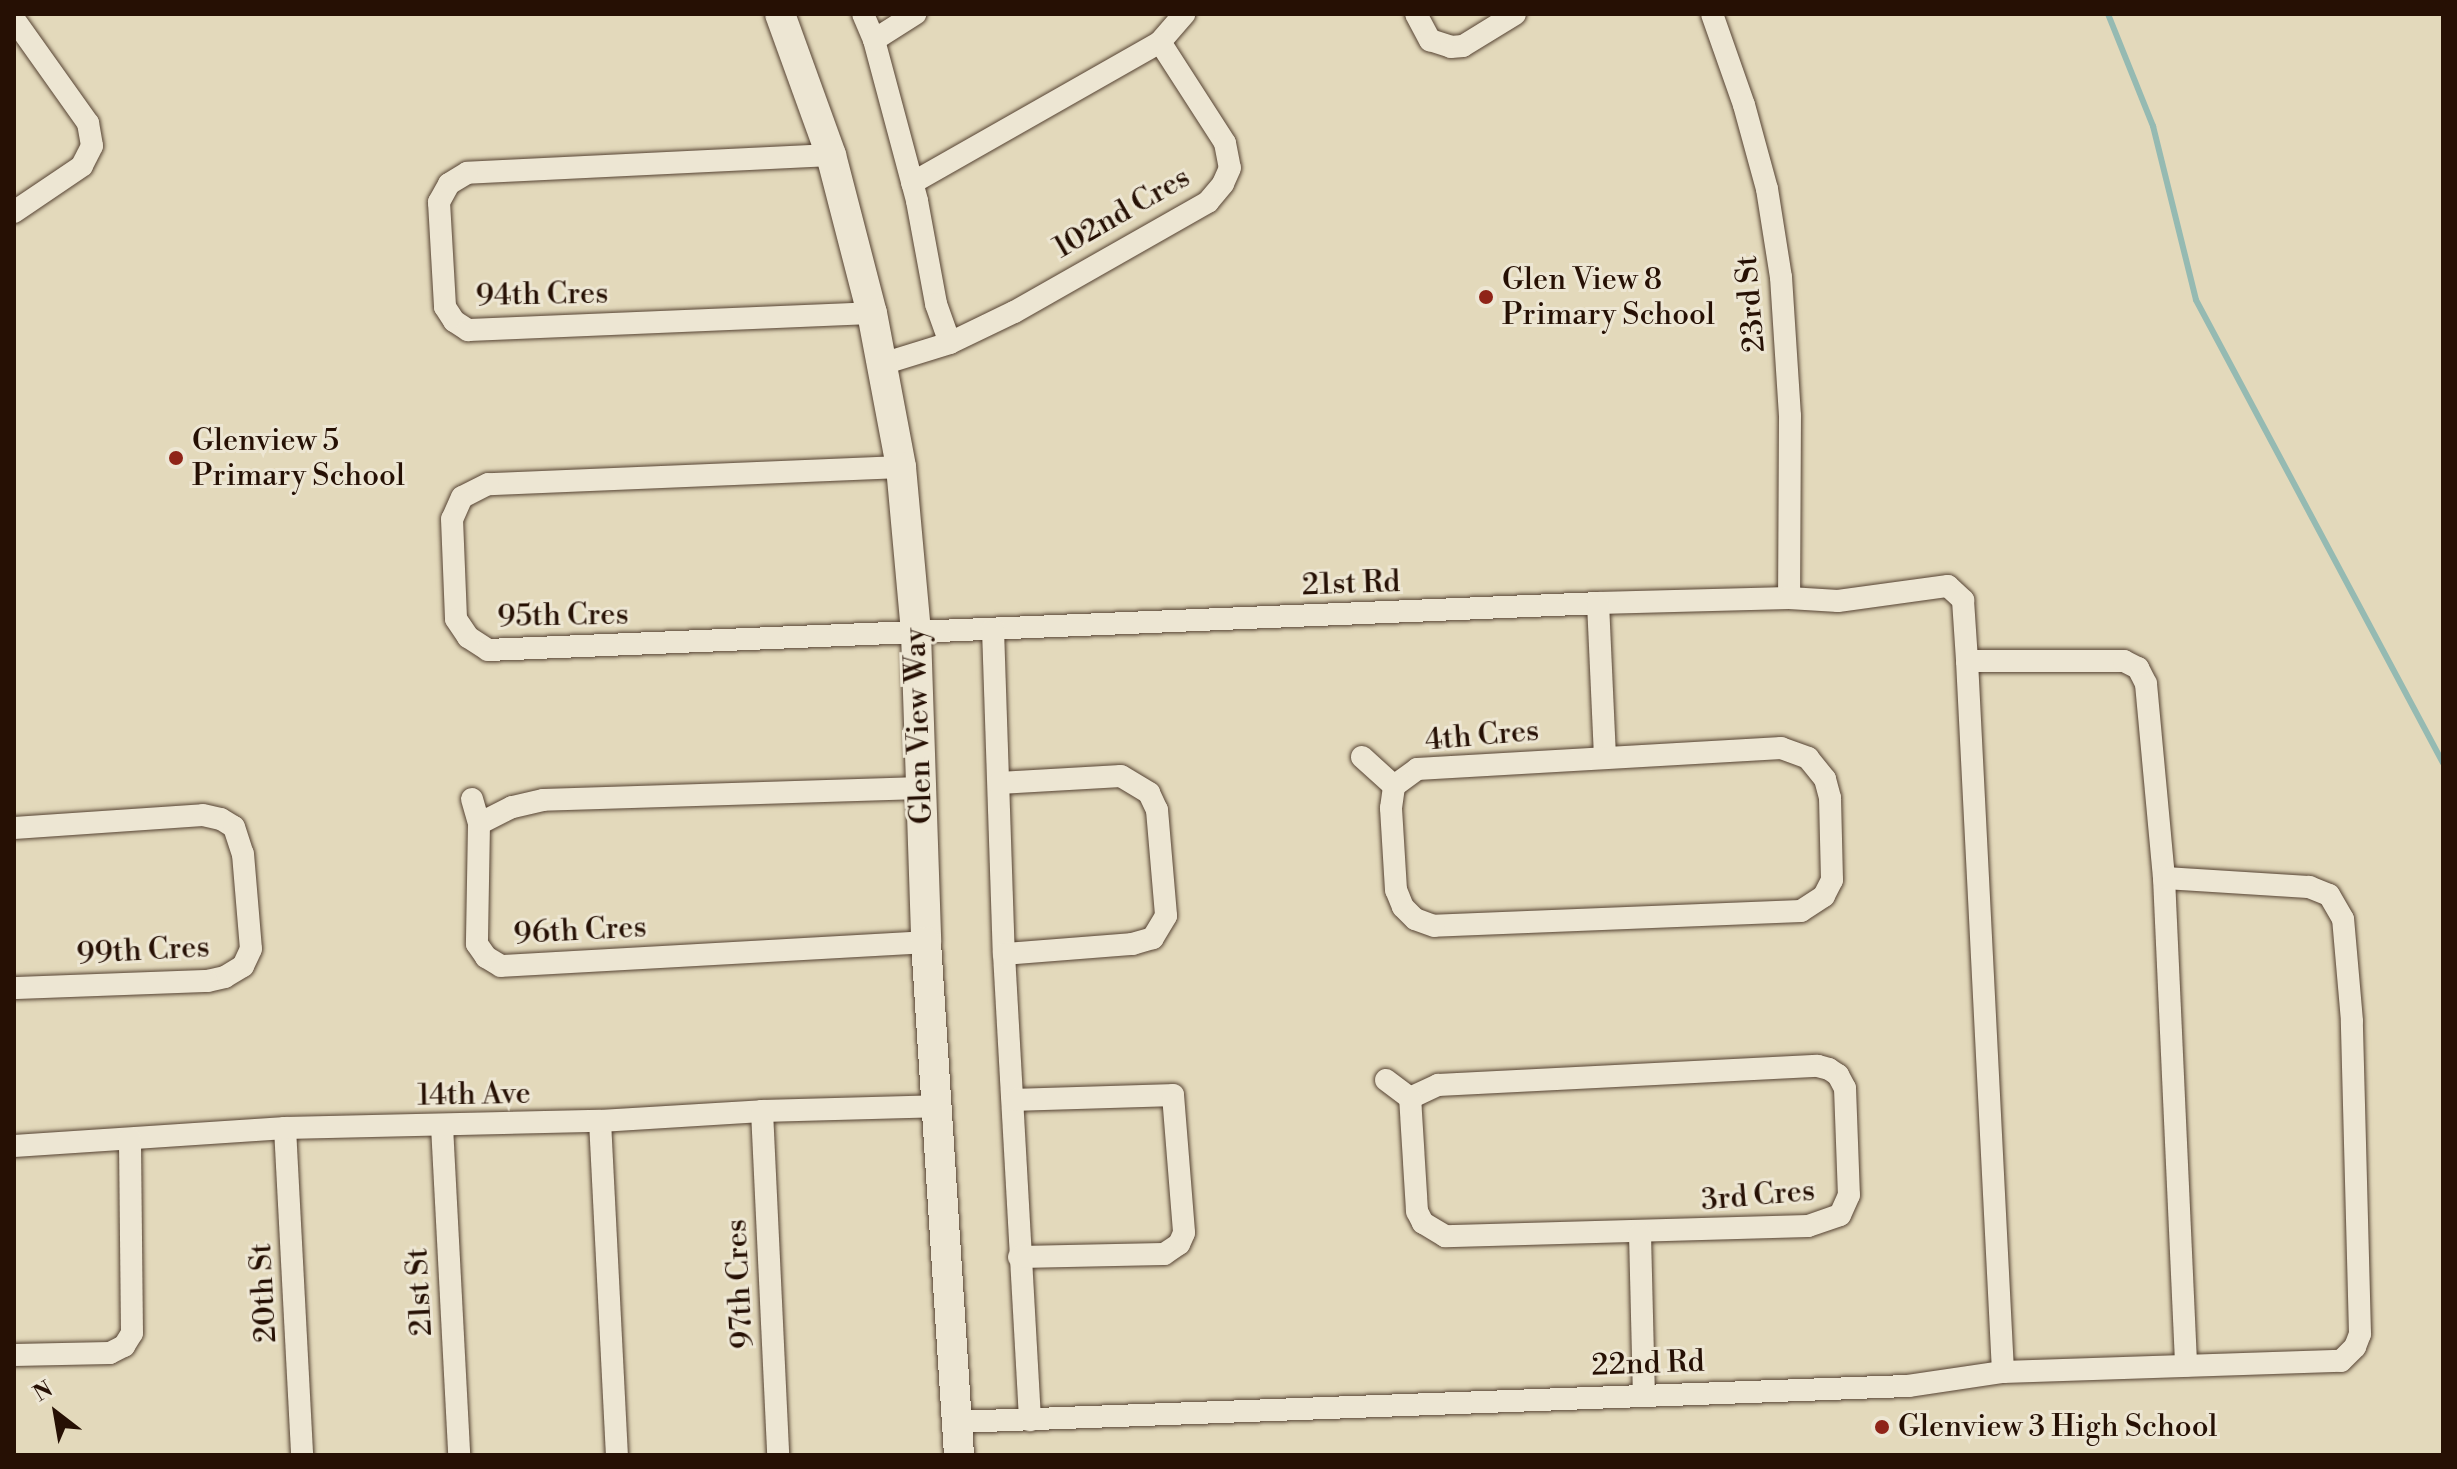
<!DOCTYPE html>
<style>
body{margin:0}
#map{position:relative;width:2457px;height:1469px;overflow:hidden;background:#e3d9bb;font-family:"Libre Bodoni",serif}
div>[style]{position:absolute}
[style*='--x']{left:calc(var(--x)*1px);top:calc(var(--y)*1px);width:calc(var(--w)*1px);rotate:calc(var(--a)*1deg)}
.stream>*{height:6px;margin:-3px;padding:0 3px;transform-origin:3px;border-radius:3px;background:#95bab2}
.roads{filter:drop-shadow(0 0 2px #554232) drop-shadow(0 0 2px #554232)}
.street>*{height:22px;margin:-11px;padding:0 11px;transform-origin:11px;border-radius:11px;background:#ede6d3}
.secondary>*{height:30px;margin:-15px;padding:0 15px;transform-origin:15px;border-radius:15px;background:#ede6d3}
.dots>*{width:22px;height:22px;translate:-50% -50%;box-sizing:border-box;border:4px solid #ede6d3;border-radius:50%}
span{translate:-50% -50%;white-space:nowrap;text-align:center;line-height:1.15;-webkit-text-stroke:6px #ede6d3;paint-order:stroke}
.street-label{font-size:30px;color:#261004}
.poi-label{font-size:30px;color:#261004}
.left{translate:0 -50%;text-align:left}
.frame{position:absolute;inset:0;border:16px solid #261004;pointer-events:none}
.north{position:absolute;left:16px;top:1373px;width:80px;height:80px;-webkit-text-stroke:6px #ede6d3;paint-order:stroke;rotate:329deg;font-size:22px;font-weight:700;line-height:32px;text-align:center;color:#261004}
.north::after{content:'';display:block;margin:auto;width:28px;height:36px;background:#261004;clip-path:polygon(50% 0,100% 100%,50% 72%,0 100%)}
</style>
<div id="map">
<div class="stream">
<div style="--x:2108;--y:14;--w:121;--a:68.1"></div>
<div style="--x:2153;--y:126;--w:179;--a:76.1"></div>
<div style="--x:2196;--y:300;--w:525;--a:61.92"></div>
</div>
<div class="roads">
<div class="street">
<div style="--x:863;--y:14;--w:28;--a:67"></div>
<div style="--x:874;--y:40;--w:167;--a:75"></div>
<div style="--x:917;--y:201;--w:105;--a:79.5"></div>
<div style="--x:936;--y:304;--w:41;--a:70.3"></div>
<div style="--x:950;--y:343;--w:71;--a:162.8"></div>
<div style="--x:1416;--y:14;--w:30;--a:62"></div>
<div style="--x:1430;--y:40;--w:22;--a:18"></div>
<div style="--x:1451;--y:47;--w:12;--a:-5"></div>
<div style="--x:1463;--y:46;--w:61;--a:-31.6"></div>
<div style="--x:1712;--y:14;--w:96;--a:70.6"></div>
<div style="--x:1744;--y:105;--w:87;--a:74.7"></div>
<div style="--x:1767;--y:189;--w:89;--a:81"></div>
<div style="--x:1781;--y:277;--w:139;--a:86.3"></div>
<div style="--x:1790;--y:416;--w:182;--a:90.3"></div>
<div style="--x:14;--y:19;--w:128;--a:54.6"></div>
<div style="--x:88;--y:123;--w:23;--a:80"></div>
<div style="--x:92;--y:146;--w:22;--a:117"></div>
<div style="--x:82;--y:166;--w:82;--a:145.9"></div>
<div style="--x:874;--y:40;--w:49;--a:-32.4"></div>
<div style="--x:1160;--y:42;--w:37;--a:-49"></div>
<div style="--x:831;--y:155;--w:364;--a:177.2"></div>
<div style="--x:467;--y:173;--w:21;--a:149"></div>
<div style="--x:449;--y:184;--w:21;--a:119"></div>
<div style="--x:439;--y:202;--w:105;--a:86.7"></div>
<div style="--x:445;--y:307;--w:17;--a:57"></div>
<div style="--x:454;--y:321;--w:17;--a:33"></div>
<div style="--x:468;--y:330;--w:404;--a:-2.4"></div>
<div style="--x:912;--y:183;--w:285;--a:-29.6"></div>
<div style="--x:1160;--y:42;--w:120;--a:57.2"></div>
<div style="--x:1225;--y:143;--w:25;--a:79"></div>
<div style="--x:1230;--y:168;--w:17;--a:114"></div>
<div style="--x:1223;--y:184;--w:23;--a:130"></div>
<div style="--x:1208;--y:202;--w:223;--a:150.4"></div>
<div style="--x:1014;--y:312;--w:71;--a:154.2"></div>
<div style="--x:901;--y:467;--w:413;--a:177.6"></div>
<div style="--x:488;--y:484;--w:29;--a:153"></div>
<div style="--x:462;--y:497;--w:24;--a:114"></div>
<div style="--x:452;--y:519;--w:100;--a:87.7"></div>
<div style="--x:456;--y:619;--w:22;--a:56"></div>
<div style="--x:468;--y:637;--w:24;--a:33"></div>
<div style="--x:488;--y:650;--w:1111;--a:-2.42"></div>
<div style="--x:1598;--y:603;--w:191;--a:-1.5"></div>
<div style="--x:1789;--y:598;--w:49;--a:3.5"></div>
<div style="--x:1838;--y:601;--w:111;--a:-7.8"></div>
<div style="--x:1948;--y:586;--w:21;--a:43"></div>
<div style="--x:1963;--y:600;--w:61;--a:86.2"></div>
<div style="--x:1967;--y:661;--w:712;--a:87.1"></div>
<div style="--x:1598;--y:603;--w:154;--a:87.4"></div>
<div style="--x:993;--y:629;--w:325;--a:88.1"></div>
<div style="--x:1004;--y:954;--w:467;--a:86.8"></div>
<div style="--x:1967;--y:661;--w:157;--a:0"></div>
<div style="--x:2124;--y:661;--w:16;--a:27"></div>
<div style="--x:2138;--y:668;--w:18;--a:63"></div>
<div style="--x:2146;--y:684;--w:195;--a:84.7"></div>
<div style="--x:2164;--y:878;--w:488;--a:87.4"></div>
<div style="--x:1781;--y:748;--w:29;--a:20"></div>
<div style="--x:1808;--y:758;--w:27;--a:51"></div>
<div style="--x:1825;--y:779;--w:20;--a:75"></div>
<div style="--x:1830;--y:798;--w:82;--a:88.6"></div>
<div style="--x:1832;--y:880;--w:18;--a:117"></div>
<div style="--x:1824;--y:896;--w:27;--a:147"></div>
<div style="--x:1801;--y:911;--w:367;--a:177.7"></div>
<div style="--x:1434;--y:926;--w:20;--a:-160"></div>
<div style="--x:1415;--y:919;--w:17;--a:-135"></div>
<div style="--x:1403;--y:907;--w:18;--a:-112"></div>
<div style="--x:1396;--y:890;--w:82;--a:-93.5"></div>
<div style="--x:1391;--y:808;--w:22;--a:-82"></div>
<div style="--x:1394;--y:786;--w:29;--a:-36"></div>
<div style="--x:1417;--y:769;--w:365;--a:-3.3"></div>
<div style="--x:1362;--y:757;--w:43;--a:42.2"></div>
<div style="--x:999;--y:783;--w:122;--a:-3.3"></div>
<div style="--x:1121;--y:776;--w:33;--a:31"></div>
<div style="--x:1149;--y:793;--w:19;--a:65"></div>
<div style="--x:1157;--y:810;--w:106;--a:85.1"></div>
<div style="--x:1166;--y:916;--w:26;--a:121"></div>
<div style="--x:1153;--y:938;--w:22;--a:164"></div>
<div style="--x:1132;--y:944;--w:128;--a:175.5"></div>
<div style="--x:921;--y:788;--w:378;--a:178.2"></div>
<div style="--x:543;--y:800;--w:32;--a:167"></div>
<div style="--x:512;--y:807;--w:37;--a:153"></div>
<div style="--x:479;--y:824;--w:120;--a:91"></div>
<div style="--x:477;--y:944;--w:16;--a:55"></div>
<div style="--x:486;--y:957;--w:17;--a:31"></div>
<div style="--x:501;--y:966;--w:426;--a:-3.2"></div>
<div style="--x:472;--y:799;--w:26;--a:74"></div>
<div style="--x:14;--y:828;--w:189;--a:-3.9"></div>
<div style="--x:203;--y:815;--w:18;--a:13"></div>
<div style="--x:221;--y:819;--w:15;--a:32"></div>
<div style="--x:234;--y:827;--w:28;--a:72"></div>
<div style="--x:243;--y:854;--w:95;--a:85.2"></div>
<div style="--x:251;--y:949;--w:19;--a:115"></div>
<div style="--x:243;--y:966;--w:21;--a:149"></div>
<div style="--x:225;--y:977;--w:18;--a:167"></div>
<div style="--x:207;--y:981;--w:193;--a:177.9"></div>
<div style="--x:1386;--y:1080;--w:30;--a:37"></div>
<div style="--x:1410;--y:1098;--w:31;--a:-25"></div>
<div style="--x:1438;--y:1085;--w:380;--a:-2.9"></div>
<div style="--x:1818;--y:1066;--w:11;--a:15"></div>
<div style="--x:1829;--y:1069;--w:11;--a:34"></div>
<div style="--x:1838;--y:1075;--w:15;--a:62"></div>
<div style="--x:1845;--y:1088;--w:107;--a:87.9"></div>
<div style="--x:1849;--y:1195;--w:22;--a:114"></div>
<div style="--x:1840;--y:1215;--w:34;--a:161"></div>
<div style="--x:1808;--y:1226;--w:363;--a:178.4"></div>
<div style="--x:1445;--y:1236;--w:26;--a:-149"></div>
<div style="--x:1423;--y:1223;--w:13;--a:-117"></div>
<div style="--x:1417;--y:1211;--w:113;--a:-93.5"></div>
<div style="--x:1014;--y:1100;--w:159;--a:-1.8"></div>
<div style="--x:1173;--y:1095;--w:138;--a:85.4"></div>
<div style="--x:1184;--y:1233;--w:12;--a:114"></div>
<div style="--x:1179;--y:1244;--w:18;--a:146"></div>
<div style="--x:1164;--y:1254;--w:145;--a:178.8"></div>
<div style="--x:762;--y:1111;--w:344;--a:87.3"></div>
<div style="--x:600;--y:1121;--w:334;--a:87.1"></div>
<div style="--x:442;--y:1126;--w:329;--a:87"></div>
<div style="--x:285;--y:1128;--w:327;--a:87"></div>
<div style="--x:14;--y:1146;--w:272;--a:-3.8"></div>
<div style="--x:285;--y:1128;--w:315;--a:-1.3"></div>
<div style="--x:600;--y:1121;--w:162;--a:-3.5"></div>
<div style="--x:762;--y:1111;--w:174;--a:-1.6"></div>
<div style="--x:1640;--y:1234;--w:160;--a:88.6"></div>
<div style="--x:14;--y:1355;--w:96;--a:-1.2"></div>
<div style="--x:110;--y:1353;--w:16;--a:-27"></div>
<div style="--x:124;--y:1346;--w:15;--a:-58"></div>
<div style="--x:132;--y:1333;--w:194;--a:-90.6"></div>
<div style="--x:957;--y:1422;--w:952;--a:-2.17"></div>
<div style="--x:1908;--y:1386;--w:96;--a:-8.4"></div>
<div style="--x:2003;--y:1372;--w:338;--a:-1.9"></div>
<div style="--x:2341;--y:1361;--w:20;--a:-45"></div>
<div style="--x:2355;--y:1347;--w:14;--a:-69"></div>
<div style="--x:2360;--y:1334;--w:313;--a:-91.5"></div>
<div style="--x:2352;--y:1021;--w:102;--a:-95"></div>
<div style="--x:2343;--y:919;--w:28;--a:-120"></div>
<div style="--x:2329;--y:895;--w:22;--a:-158"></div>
<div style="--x:2309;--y:887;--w:145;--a:-176.4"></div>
</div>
<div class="secondary">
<div style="--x:780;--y:14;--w:150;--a:70.1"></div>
<div style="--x:831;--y:155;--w:163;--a:75.5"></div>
<div style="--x:872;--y:313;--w:157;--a:79.3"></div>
<div style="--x:901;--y:467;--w:167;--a:84.8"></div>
<div style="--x:916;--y:633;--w:309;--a:88.1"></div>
<div style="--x:926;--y:942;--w:514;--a:86.32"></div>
</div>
</div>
<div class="dots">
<div style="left:1486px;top:297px;background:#8f2418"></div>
<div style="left:176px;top:458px;background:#8f2418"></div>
<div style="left:1882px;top:1427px;background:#8f2418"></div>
</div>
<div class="street-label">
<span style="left:1122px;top:213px;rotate:-30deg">102nd Cres</span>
<span style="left:542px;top:295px;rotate:-1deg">94th Cres</span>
<span style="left:1751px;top:304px;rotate:-95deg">23rd St</span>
<span style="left:1351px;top:584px;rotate:-2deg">21st Rd</span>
<span style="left:563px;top:616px;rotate:-1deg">95th Cres</span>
<span style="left:919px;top:726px;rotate:-92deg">Glen View Way</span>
<span style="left:1482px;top:736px;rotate:-5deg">4th Cres</span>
<span style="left:580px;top:931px;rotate:-3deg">96th Cres</span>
<span style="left:143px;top:951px;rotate:-3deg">99th Cres</span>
<span style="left:474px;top:1095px;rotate:-1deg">14th Ave</span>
<span style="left:1758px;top:1196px;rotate:-5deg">3rd Cres</span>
<span style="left:740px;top:1284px;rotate:-93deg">97th Cres</span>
<span style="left:420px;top:1292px;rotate:-93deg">21st St</span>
<span style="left:264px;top:1293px;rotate:-93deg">20th St</span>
<span style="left:1648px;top:1364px;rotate:-2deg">22nd Rd</span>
</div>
<div class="poi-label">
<span class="left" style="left:1502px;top:297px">Glen View 8<br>Primary School</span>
<span class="left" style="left:192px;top:458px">Glenview 5<br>Primary School</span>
<span class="left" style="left:1898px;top:1427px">Glenview 3 High School</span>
</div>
<div class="frame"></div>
<div class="north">N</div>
</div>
